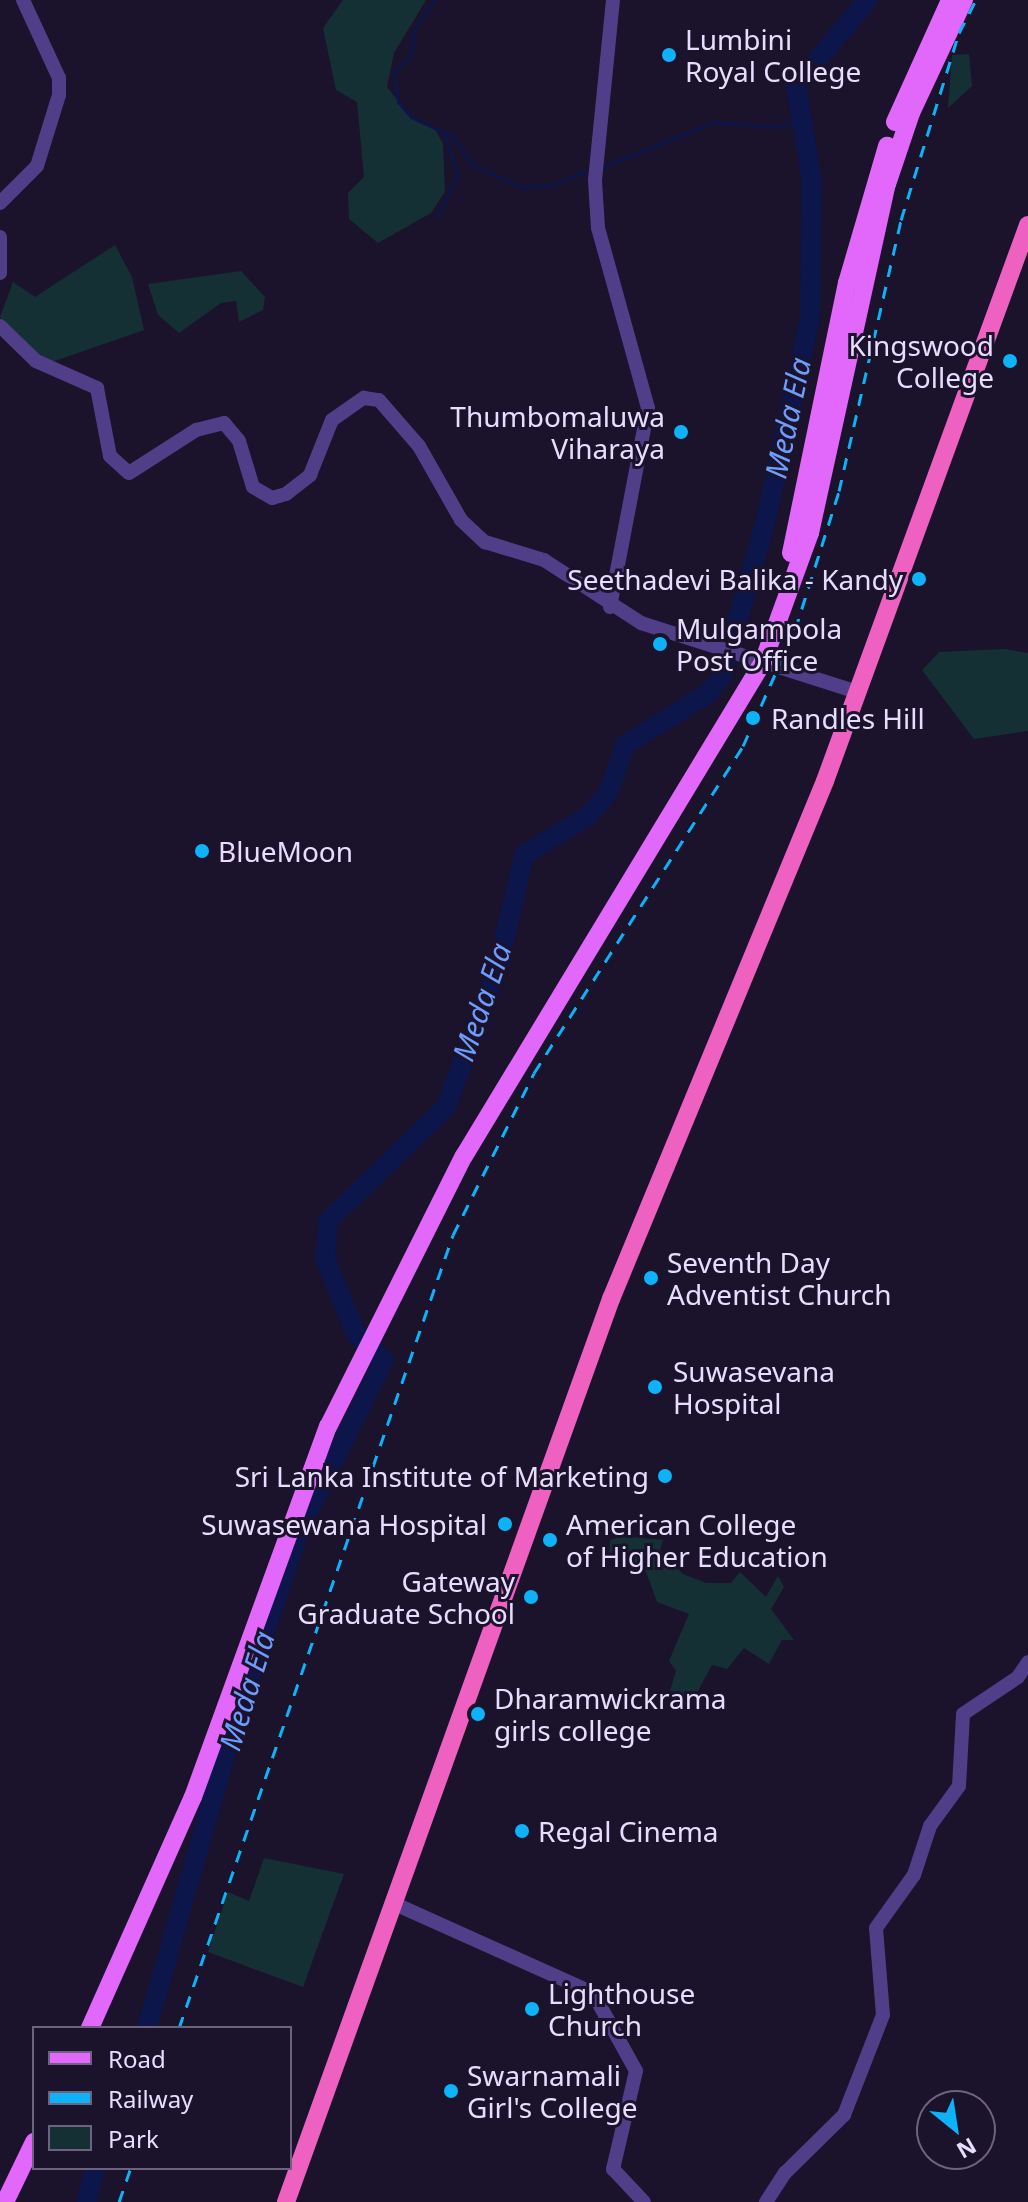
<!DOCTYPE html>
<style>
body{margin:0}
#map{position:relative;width:1028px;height:2202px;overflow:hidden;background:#1b122b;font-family:"Noto Sans",sans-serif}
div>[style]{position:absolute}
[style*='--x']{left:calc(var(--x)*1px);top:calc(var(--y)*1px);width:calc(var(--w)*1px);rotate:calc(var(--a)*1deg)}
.green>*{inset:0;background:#153035}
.stream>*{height:3px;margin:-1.5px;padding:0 1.5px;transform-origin:1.5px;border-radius:1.5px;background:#0c164a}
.river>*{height:20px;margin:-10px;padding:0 10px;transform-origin:10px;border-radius:10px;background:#0c164a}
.tertiary>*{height:14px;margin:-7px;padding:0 7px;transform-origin:7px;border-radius:7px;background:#503e89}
.primary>*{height:18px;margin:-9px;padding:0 9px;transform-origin:9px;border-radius:9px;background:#e267fb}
.trunk>*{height:18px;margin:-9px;padding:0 9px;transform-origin:9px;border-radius:9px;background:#ee61c1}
.rail>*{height:3px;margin-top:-1.5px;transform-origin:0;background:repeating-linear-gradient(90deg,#0eb2f9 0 12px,transparent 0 22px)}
.dots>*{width:22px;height:22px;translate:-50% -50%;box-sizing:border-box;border:4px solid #1b122b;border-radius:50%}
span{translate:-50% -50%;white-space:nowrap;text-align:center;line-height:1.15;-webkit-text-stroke:6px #1b122b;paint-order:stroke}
.poi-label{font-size:28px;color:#e7ddfe}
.left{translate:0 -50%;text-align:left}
.right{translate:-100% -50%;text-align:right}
.water-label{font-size:30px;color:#6d9dfc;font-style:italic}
.legend{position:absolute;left:32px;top:2026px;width:260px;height:144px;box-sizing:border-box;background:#1b122b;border:2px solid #6d637f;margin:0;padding:10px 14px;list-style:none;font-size:24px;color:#e7ddfe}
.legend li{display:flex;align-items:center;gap:16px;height:40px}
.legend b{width:40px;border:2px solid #6d637f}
.north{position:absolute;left:916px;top:2090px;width:80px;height:80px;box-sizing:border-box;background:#1b122b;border:2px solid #6d637f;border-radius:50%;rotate:150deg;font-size:22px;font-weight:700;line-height:32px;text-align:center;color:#e7ddfe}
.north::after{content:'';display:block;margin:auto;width:28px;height:36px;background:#0eb2f9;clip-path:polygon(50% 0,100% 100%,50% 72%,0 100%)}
</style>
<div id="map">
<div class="green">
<div style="clip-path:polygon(343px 0,426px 0,394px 53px,387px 87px,411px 117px,435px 129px,443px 144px,445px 192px,431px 213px,378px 243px,349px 219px,348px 193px,364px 177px,357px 102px,336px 90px,323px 28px)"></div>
<div style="clip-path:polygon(969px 54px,972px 86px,948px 108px,952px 55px)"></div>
<div style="clip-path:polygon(115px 245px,132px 277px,144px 330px,49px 363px,11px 337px,0 317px,13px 282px,35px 297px)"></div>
<div style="clip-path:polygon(241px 271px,265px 297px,263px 310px,239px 322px,236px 301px,221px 303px,179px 333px,158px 315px,148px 284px)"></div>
<div style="clip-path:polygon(1004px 649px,1028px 653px,1028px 731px,974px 739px,922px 670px,939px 652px)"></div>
<div style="clip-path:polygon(624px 1536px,663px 1540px,660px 1550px,683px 1574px,706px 1583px,731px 1583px,740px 1572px,766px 1597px,778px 1576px,784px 1587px,771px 1609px,794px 1640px,782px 1640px,769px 1664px,744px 1648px,727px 1669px,712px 1665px,692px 1702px,669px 1694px,676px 1671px,669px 1661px,689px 1614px,657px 1602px,645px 1569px,609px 1557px,610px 1540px)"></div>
<div style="clip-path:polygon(264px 1858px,344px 1874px,303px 1987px,208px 1952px,228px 1892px,249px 1901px)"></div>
</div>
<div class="stream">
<div style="--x:434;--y:0;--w:35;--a:123"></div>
<div style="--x:415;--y:29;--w:28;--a:100"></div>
<div style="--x:410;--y:57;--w:22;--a:137"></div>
<div style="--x:394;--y:72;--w:30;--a:82"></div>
<div style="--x:398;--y:102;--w:20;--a:49"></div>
<div style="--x:411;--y:117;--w:47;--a:25.5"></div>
<div style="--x:453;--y:137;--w:34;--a:54"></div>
<div style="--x:473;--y:165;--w:54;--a:24.2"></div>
<div style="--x:522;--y:187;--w:30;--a:-4"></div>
<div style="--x:552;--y:185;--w:43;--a:-21.8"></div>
<div style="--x:600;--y:168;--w:124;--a:-21.8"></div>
<div style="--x:715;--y:122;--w:63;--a:4.5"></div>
<div style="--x:778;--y:127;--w:24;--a:-19"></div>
<div style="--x:437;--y:217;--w:47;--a:-63.4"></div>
<div style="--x:458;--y:175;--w:44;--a:-108.4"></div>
</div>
<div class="river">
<div style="--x:147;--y:2028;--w:333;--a:-74"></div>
<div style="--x:239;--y:1708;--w:187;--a:-71.3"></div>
<div style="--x:299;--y:1531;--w:191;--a:-63.6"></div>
<div style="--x:384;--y:1360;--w:38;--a:-137"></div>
<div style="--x:356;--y:1334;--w:82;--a:-112.2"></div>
<div style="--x:325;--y:1258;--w:37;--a:-85"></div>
<div style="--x:328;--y:1221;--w:164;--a:-44"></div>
<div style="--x:446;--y:1107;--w:149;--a:-69.6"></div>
<div style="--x:498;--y:967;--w:115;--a:-76.9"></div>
<div style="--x:524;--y:855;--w:75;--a:-31.4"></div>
<div style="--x:588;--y:816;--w:30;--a:-49"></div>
<div style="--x:608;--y:793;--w:51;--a:-70.5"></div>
<div style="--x:625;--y:745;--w:99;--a:-31.8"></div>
<div style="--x:709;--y:693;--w:21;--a:-53"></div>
<div style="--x:722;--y:676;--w:158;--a:-74.2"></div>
<div style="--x:765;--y:524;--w:212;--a:-77.7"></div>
<div style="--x:810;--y:317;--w:136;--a:-89.2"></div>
<div style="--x:812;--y:181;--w:97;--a:-99.5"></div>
<div style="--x:796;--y:85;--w:111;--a:-49.7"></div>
<div style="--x:86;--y:2202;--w:35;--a:-75"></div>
</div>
<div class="tertiary">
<div style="--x:0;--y:203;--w:52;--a:-45"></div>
<div style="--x:37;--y:166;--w:74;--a:-72.8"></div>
<div style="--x:59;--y:95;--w:17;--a:-90"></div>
<div style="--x:59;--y:78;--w:86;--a:-114.8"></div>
<div style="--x:0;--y:237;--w:36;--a:90"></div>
<div style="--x:0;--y:326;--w:50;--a:44.2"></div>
<div style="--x:36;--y:361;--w:67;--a:23.9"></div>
<div style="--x:97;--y:388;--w:69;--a:79.2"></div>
<div style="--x:110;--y:456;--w:25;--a:42"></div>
<div style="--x:129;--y:473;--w:80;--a:-32.7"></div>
<div style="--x:196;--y:430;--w:29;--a:-14"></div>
<div style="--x:224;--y:423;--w:23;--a:50"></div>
<div style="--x:239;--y:441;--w:48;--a:73.1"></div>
<div style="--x:253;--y:487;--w:22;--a:30"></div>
<div style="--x:272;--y:498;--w:15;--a:-16"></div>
<div style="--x:286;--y:494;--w:31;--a:-38"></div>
<div style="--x:310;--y:475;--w:59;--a:-68.2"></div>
<div style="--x:332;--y:420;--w:39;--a:-35"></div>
<div style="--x:364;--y:398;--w:15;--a:8"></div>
<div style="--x:379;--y:400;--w:61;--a:49"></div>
<div style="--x:419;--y:446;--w:85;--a:60.4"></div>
<div style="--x:461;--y:520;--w:33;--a:43"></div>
<div style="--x:485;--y:542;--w:62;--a:17"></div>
<div style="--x:544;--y:560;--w:116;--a:33"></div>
<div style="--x:641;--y:623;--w:227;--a:17.7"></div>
<div style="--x:610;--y:607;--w:203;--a:-79.2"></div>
<div style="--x:648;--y:408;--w:187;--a:-105.5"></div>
<div style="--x:598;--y:228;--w:48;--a:-93.6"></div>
<div style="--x:595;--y:180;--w:181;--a:-84.3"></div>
<div style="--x:395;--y:1904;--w:217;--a:24.2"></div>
<div style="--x:593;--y:1993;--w:89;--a:61.1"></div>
<div style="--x:636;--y:2071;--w:101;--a:103.2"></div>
<div style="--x:613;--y:2169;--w:45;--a:46.8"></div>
<div style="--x:766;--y:2202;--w:35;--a:-57"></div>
<div style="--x:785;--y:2173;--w:83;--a:-44.5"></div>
<div style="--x:844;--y:2115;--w:107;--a:-68.7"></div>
<div style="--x:883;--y:2015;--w:87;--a:-94.6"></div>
<div style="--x:876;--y:1928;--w:65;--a:-54.4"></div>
<div style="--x:914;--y:1875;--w:52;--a:-71.9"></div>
<div style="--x:930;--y:1826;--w:49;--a:-54.1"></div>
<div style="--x:959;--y:1786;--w:72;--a:-86.8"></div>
<div style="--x:963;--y:1714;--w:66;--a:-33.9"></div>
<div style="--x:1018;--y:1677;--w:18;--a:-56"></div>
</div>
<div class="primary">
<div style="--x:895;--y:122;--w:134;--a:-65.7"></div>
<div style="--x:791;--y:553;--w:276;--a:-78.3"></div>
<div style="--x:847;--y:283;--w:143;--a:-73.7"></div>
<div style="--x:90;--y:2028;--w:253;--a:-66"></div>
<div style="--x:193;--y:1797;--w:394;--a:-70"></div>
<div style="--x:328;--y:1427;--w:303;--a:-63.4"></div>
<div style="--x:464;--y:1156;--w:577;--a:-58.82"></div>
<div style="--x:763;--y:662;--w:137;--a:-70"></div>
<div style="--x:810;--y:533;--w:357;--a:-77.6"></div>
<div style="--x:887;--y:184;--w:75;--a:-71.3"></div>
<div style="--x:911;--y:113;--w:125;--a:-64.9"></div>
<div style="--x:5;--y:2202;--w:67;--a:-64.2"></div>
</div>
<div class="trunk">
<div style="--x:286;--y:2202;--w:960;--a:-70.21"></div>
<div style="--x:611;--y:1299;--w:560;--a:-67.55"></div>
<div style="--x:825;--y:781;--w:592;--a:-69.94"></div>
</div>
<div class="rail">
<div style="--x:179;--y:2028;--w:839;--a:-70.94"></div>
<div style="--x:453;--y:1235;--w:181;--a:-63.4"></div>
<div style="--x:534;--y:1073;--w:388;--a:-57.4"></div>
<div style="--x:743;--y:746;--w:127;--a:-65.9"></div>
<div style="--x:795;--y:630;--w:146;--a:-72.4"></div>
<div style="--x:839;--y:491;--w:278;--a:-77.1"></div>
<div style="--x:901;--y:220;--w:196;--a:-72.8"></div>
<div style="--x:959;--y:33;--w:37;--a:-63"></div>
<div style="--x:119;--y:2202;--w:36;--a:-71"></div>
</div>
<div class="dots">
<div style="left:669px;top:55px;background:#0eb2f9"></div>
<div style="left:1010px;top:361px;background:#0eb2f9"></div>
<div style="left:681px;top:432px;background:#0eb2f9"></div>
<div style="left:919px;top:579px;background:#0eb2f9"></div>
<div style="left:660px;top:644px;background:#0eb2f9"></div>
<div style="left:753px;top:718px;background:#0eb2f9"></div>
<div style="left:202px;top:851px;background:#0eb2f9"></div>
<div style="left:651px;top:1278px;background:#0eb2f9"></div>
<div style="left:655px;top:1387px;background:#0eb2f9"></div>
<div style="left:665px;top:1476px;background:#0eb2f9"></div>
<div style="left:505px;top:1524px;background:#0eb2f9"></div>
<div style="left:550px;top:1540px;background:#0eb2f9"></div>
<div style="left:531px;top:1597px;background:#0eb2f9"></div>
<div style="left:478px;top:1714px;background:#0eb2f9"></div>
<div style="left:522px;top:1831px;background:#0eb2f9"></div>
<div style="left:532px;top:2009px;background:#0eb2f9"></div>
<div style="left:451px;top:2091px;background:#0eb2f9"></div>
</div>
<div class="poi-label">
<span class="left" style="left:685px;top:55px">Lumbini<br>Royal College</span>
<span class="right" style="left:994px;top:361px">Kingswood<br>College</span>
<span class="right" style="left:665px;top:432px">Thumbomaluwa<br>Viharaya</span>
<span class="right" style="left:903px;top:579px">Seethadevi Balika - Kandy</span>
<span class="left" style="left:676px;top:644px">Mulgampola<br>Post Office</span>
<span class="left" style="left:771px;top:718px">Randles Hill</span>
<span class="left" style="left:218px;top:851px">BlueMoon</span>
<span class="left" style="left:667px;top:1278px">Seventh Day<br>Adventist Church</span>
<span class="left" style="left:673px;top:1387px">Suwasevana<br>Hospital</span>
<span class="right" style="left:649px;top:1476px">Sri Lanka Institute of Marketing</span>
<span class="right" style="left:487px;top:1524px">Suwasewana Hospital</span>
<span class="left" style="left:566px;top:1540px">American College<br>of Higher Education</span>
<span class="right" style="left:515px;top:1597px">Gateway<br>Graduate School</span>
<span class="left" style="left:494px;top:1714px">Dharamwickrama<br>girls college</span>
<span class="left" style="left:538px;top:1831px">Regal Cinema</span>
<span class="left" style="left:548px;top:2009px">Lighthouse<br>Church</span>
<span class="left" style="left:467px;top:2091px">Swarnamali<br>Girl's College</span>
</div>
<div class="water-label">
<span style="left:788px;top:418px;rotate:-78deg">Meda Ela</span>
<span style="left:482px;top:1002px;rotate:-71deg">Meda Ela</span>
<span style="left:247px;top:1691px;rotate:-73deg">Meda Ela</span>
</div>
<ul class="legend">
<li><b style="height:10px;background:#e267fb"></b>Road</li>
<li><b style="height:10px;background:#0eb2f9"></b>Railway</li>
<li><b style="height:22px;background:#153035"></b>Park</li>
</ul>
<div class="north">N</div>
</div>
